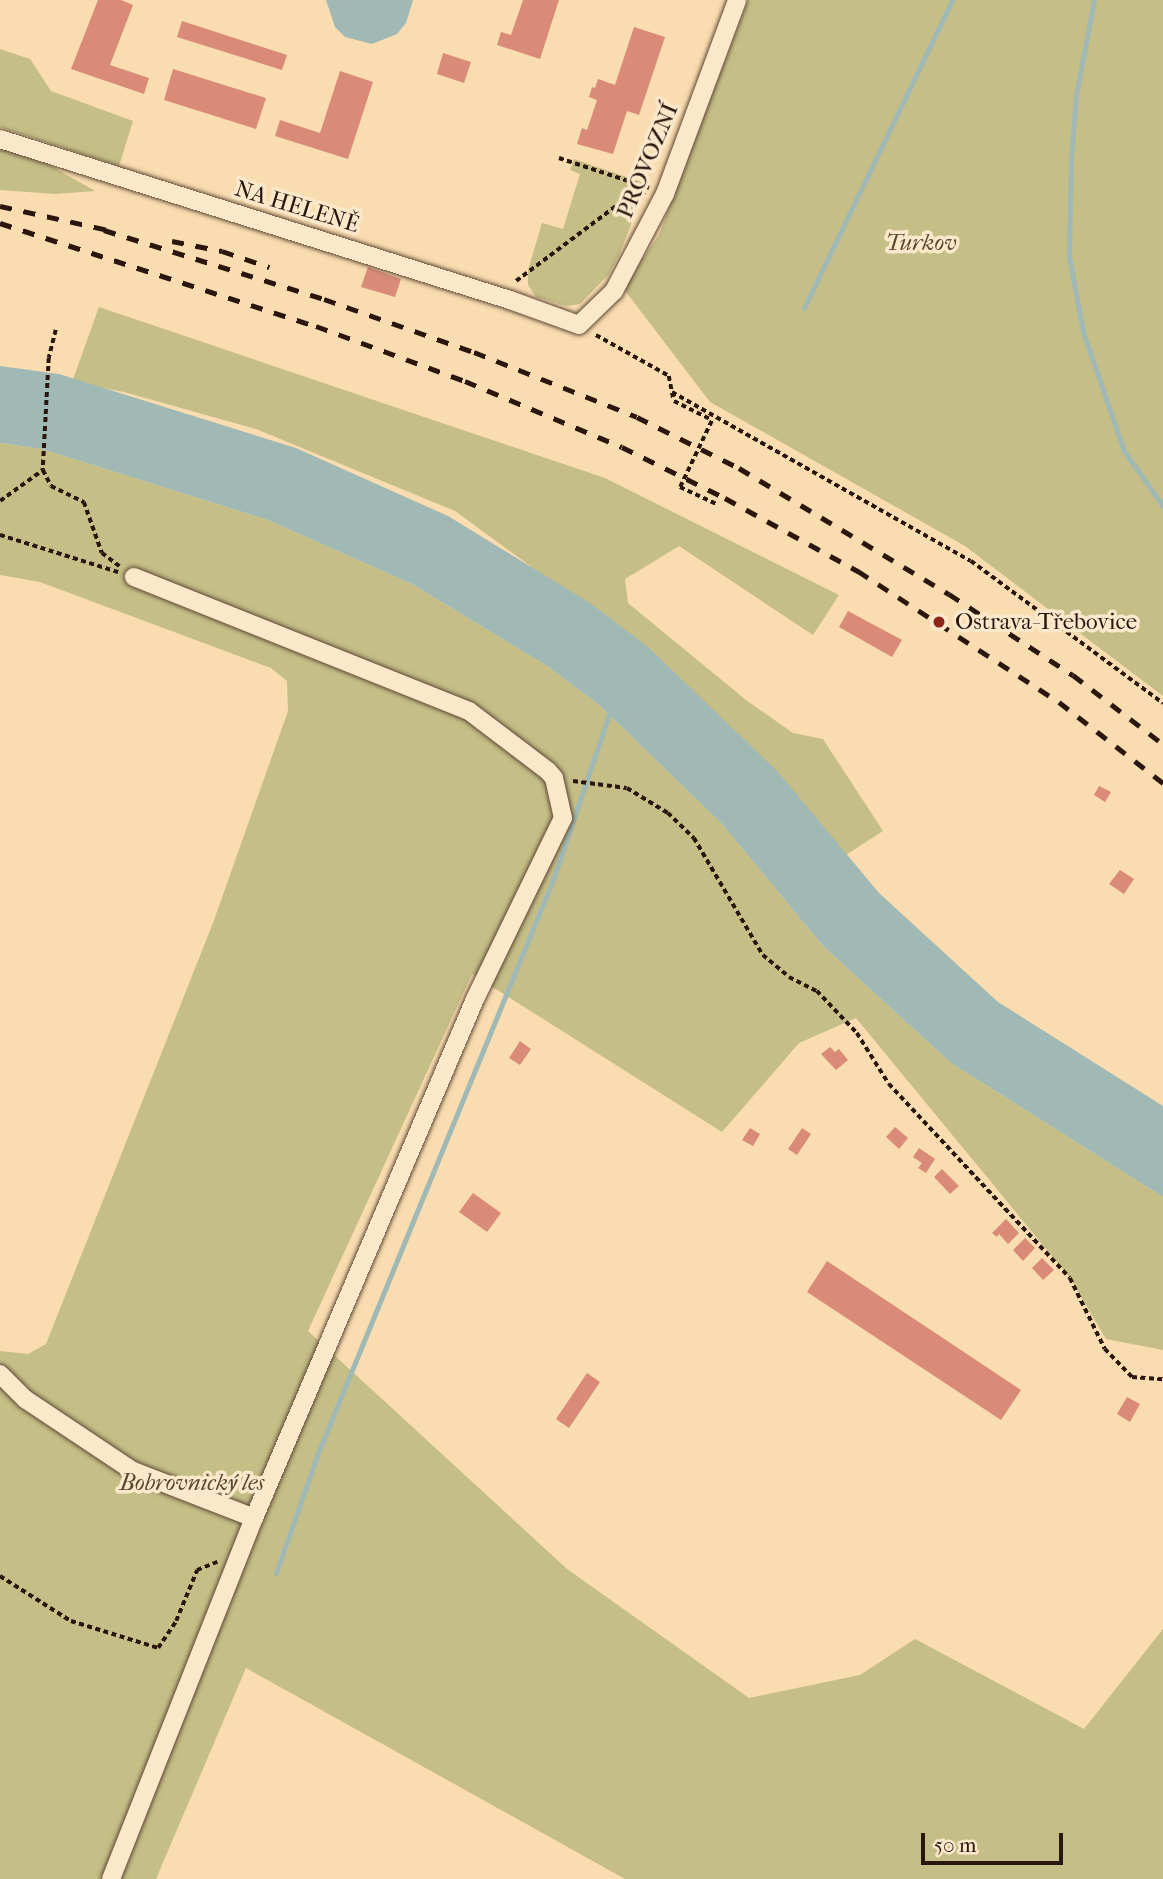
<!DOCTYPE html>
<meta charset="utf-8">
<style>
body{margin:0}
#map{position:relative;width:1163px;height:1879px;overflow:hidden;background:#f9dcaf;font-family:"IM FELL French Canon",serif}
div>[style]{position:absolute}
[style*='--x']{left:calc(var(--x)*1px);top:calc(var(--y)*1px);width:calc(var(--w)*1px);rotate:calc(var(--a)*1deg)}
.green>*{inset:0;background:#c5be86}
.water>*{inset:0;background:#a1b9b5}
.stream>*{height:5px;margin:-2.5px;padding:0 2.5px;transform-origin:2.5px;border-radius:2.5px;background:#a1b9b5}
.building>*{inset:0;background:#d98b78}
.path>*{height:3.5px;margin-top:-1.75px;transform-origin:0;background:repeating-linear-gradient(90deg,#2a160d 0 5px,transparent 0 8.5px)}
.roads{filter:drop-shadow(0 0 2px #5e4836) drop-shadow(0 0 2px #5e4836)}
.minor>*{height:18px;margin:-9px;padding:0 9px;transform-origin:9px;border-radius:9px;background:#fbe8cb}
.rail>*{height:5px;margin-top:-2.5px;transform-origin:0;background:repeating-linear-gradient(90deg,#2a160d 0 12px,transparent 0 24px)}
.path-bridge>*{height:3.5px;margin-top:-1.75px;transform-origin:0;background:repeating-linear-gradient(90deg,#2a160d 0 5px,transparent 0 8.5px)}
.dots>*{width:19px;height:19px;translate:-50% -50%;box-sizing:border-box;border:4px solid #fbe8cb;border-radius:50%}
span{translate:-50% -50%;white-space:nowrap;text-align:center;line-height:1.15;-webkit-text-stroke:7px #fbe8cb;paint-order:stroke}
.street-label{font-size:23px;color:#2a160d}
.park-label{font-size:23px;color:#584831;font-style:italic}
.poi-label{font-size:23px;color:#2a160d}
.left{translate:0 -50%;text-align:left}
.scale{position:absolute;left:921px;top:1833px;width:142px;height:32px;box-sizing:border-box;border:4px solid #2a160d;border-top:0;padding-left:9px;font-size:21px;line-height:24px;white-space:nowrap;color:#2a160d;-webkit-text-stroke:5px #fbe8cb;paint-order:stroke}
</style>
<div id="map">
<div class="green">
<div style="clip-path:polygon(748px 0,1163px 0,1163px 696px,965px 546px,710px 402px,623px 288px,659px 235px)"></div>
<div style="clip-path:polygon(0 49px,30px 59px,51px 91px,133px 121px,119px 166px,0 127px)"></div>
<div style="clip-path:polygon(0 147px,46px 163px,95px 191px,55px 194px,0 190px)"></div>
<div style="clip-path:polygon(574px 159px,647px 184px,619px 255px,609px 274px,580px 304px,566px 306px,536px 297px,528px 285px,528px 270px,542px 223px,563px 229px,580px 174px,570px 170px)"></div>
<div style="clip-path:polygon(99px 307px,605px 478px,839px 595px,813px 635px,679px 546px,625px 579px,628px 603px,746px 700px,793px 733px,823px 739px,883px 831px,838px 860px,642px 648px,455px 511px,256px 429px,124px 392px,72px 382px)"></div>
<div style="clip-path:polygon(0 443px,42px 449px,268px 520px,412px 584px,547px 666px,598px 704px,722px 824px,823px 946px,951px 1063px,1163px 1197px,1163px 1350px,1106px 1339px,1070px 1278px,856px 1018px,799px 1043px,722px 1132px,472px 974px,308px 1331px,567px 1569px,749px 1698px,860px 1675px,915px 1639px,1084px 1729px,1163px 1629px,1163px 1879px,625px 1879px,246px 1668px,156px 1879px,0 1879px,0 1351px,28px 1354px,46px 1344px,213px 923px,288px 711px,287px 681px,271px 668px,40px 582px,0 575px)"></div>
</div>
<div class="water">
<div style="clip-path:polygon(326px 0,413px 0,406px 23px,397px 34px,372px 44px,345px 37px,335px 27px)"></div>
<div style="clip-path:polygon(0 366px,59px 374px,296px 448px,448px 516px,590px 603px,647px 646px,778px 772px,879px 893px,998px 1002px,1163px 1106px,1163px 1197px,951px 1063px,823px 946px,722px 824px,598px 704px,547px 666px,412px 584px,268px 520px,42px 449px,0 443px)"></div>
</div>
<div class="stream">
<div style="--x:1094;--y:0;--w:97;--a:100.7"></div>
<div style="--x:1076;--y:95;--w:64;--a:94.5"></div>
<div style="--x:1071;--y:159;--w:97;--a:91.2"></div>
<div style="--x:1069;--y:256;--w:77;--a:79.6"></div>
<div style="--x:1083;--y:332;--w:126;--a:71"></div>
<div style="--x:1124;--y:451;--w:67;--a:54.7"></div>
<div style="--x:804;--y:308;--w:342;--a:-64.3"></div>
<div style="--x:276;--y:1573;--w:127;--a:-70.7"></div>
<div style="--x:318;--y:1453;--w:619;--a:-67.7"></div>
<div style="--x:553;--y:880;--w:181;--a:-71.3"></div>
</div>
<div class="building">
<div style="clip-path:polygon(98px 0,121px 0,133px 5px,110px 65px,149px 78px,144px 94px,71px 69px)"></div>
<div style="clip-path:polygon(523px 0,559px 0,540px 59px,497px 45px,501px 32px,511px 35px)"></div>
<div style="clip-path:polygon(182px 21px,287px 55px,282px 70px,177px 37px)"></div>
<div style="clip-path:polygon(634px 27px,665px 37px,639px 115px,627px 111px,613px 154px,577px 144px,582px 128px,587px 130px,597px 100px,589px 97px,592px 87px,595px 88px,598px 79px,615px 85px)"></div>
<div style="clip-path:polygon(443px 53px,471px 62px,464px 83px,437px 74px)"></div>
<div style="clip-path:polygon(173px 69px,266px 98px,256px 129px,164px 100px)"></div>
<div style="clip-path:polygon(340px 71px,373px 82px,348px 159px,275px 136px,280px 120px,320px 133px)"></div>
<div style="clip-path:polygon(368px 267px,401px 279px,395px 297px,361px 287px)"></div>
<div style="clip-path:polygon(848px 611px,902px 640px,892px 657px,839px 627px)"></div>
<div style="clip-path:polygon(1099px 786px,1111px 792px,1105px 802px,1094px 795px)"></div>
<div style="clip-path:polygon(1120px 870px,1134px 879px,1124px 894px,1109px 884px)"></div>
<div style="clip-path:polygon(520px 1041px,531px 1049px,520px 1065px,509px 1058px)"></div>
<div style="clip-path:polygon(830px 1047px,835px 1052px,839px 1049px,848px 1060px,836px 1070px,821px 1054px)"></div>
<div style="clip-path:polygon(895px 1127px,908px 1138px,899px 1149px,886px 1137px)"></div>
<div style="clip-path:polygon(750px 1128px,760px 1134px,753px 1146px,742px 1140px)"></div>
<div style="clip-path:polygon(802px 1128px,811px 1134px,797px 1155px,788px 1149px)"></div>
<div style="clip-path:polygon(919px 1148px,935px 1159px,926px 1173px,918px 1168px,922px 1163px,913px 1157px)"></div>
<div style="clip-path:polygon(942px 1169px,959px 1186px,950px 1194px,934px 1177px)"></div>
<div style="clip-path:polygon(473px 1193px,501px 1213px,487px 1232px,459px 1212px)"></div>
<div style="clip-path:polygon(1006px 1219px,1019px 1233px,1008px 1244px,999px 1234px,997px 1237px,992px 1233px)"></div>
<div style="clip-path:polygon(1025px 1238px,1035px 1248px,1023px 1261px,1013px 1250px)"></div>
<div style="clip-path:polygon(1042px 1258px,1054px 1270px,1043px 1280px,1032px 1268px)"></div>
<div style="clip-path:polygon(827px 1261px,1021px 1390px,1001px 1420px,807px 1292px)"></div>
<div style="clip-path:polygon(587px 1373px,600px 1382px,569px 1428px,556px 1419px)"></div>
<div style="clip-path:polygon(1127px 1397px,1140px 1404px,1130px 1422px,1117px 1414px)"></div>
</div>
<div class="path">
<div style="--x:559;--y:158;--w:95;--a:18.4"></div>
<div style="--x:516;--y:281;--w:145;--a:-36.9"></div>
<div style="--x:632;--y:194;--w:14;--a:-8"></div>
<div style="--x:56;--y:330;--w:29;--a:104"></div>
<div style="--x:49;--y:358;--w:112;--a:93.1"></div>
<div style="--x:43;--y:470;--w:18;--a:63"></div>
<div style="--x:51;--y:486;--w:37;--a:26"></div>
<div style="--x:84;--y:502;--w:54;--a:70.6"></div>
<div style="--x:102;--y:553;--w:25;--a:37"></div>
<div style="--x:596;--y:335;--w:84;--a:29.3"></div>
<div style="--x:669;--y:376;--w:25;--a:79"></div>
<div style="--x:674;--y:401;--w:42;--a:26.6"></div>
<div style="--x:672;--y:392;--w:343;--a:29.5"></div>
<div style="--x:971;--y:561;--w:239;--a:36.5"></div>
<div style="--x:680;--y:487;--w:40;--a:25"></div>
<div style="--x:0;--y:501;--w:53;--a:-35.8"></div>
<div style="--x:0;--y:535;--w:124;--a:17.4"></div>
<div style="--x:573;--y:781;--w:54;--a:7.4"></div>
<div style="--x:627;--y:788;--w:48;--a:31.4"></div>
<div style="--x:668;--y:813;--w:36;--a:44"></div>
<div style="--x:694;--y:838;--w:136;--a:59.5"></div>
<div style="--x:763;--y:955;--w:34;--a:40"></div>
<div style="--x:789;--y:977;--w:31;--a:27"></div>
<div style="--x:817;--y:991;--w:58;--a:46.4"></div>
<div style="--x:857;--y:1033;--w:60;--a:57.9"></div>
<div style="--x:889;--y:1084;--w:265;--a:47"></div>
<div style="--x:1070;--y:1278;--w:79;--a:63.8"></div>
<div style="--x:1105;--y:1349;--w:39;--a:46"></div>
<div style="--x:1132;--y:1377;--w:31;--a:4"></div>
<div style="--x:0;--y:1576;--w:84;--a:32.4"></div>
<div style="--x:71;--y:1621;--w:91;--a:17.2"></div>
<div style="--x:158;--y:1648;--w:32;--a:-56"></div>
<div style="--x:176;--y:1621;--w:55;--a:-67.6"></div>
<div style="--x:197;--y:1570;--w:22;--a:-22"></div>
</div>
<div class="roads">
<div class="minor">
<div style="--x:0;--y:139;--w:535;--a:17.52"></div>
<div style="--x:510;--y:300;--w:73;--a:19.9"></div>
<div style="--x:579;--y:325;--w:49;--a:-44.2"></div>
<div style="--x:614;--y:291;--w:110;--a:-62.3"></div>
<div style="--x:665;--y:194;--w:207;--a:-69.6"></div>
<div style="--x:0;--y:1374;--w:35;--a:45"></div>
<div style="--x:25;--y:1399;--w:130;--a:33.7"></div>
<div style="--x:133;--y:1471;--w:130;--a:21.2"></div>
<div style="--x:111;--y:1879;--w:388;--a:-68.4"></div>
<div style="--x:254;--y:1518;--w:564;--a:-66.93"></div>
<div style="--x:475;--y:999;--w:201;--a:-64.1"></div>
<div style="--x:563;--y:818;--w:41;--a:-102.7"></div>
<div style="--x:554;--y:778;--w:9;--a:-131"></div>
<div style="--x:548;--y:771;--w:99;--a:-142.8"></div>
<div style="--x:469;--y:711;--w:361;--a:-158.2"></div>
</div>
</div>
<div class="rail">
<div style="--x:0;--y:206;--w:116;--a:12.5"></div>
<div style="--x:0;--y:223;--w:332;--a:18.1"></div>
<div style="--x:316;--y:326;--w:159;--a:20.3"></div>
<div style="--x:465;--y:381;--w:170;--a:22.8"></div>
<div style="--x:622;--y:447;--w:115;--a:26.3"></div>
<div style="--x:725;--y:498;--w:152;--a:28.8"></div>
<div style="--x:858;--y:571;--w:240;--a:33.1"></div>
<div style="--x:1059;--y:702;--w:132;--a:37.9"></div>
<div style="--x:104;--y:230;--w:231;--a:17.4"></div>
<div style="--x:324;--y:299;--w:159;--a:19.5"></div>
<div style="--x:474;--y:352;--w:175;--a:21.7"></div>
<div style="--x:637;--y:417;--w:114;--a:26.6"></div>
<div style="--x:739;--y:468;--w:245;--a:31"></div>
<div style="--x:949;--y:594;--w:148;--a:33.2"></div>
<div style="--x:1073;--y:675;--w:113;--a:37.5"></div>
<div style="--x:172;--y:241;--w:51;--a:11.3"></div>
<div style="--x:222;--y:251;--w:50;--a:18.8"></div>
</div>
<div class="path-bridge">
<div style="--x:680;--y:487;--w:74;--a:-64.5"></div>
</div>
<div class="dots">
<div style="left:939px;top:622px;background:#8f2418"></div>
</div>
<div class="street-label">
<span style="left:648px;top:161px;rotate:-67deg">PROVOZNÍ</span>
<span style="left:297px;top:207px;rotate:17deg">NA HELENĚ</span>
</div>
<div class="park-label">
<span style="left:921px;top:243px">Turkov</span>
<span style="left:192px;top:1483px">Bobrovnický les</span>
</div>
<div class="poi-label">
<span class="left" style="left:955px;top:622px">Ostrava-Třebovice</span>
</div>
<div class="scale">50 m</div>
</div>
